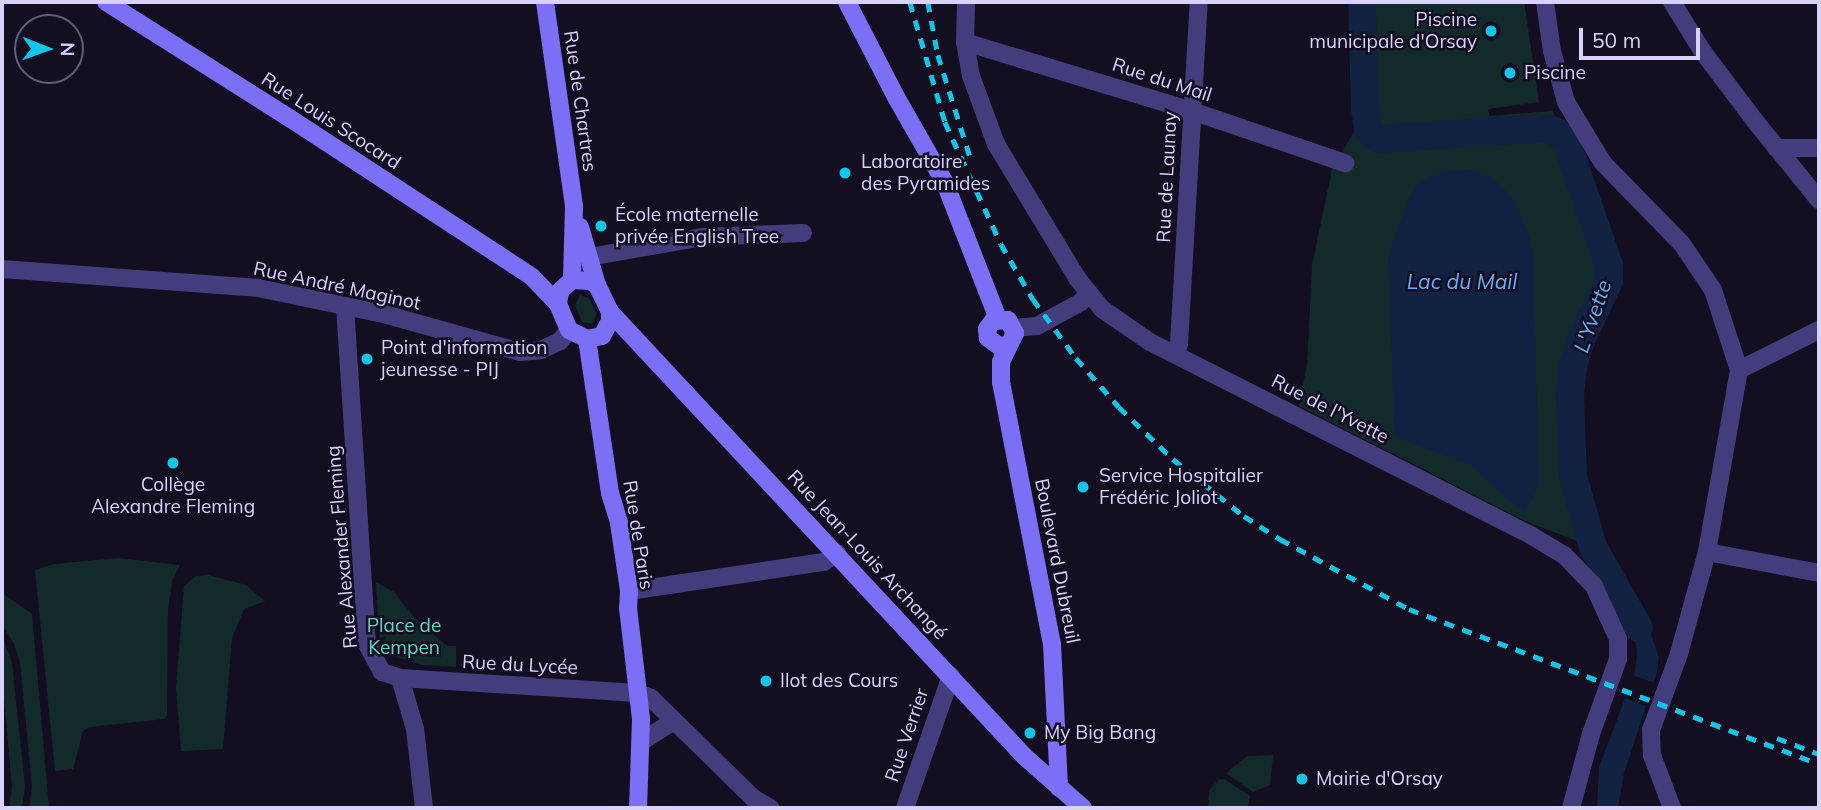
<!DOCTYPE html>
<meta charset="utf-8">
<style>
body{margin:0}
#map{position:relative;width:1821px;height:810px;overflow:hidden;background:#130f21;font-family:Mulish,sans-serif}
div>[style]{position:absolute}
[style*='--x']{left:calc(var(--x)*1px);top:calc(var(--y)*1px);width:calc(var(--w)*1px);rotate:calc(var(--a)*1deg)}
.green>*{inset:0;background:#132a2b}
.water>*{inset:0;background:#112243}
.pier>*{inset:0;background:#130f21}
.river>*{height:28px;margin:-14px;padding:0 14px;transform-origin:14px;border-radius:14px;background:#112243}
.street>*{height:18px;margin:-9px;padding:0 9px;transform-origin:9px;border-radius:9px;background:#433d7d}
.secondary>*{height:18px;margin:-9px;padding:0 9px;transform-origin:9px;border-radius:9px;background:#7b70f5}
.rail>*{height:4.5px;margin-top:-2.25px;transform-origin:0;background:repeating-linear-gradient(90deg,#11c7e9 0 10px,transparent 0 19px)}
.dots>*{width:19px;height:19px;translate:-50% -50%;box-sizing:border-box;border:4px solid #130f21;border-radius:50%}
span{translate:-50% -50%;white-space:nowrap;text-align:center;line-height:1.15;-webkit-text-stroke:5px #130f21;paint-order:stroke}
.poi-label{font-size:19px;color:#d9d2fc}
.right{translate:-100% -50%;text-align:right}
.left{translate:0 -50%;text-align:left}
.street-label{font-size:19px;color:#d9d2fc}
.park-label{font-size:19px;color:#64d6c0}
.water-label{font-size:21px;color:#68abf4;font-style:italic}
.frame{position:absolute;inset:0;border:4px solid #d9d2fc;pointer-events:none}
.north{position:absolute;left:14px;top:14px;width:70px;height:70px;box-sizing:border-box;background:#130f21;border:2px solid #625d79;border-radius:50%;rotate:91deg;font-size:19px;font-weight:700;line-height:28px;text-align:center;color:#d9d2fc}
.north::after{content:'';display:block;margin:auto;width:24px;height:32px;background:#11c7e9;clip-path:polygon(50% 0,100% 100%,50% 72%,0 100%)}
.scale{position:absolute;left:1579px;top:28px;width:121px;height:32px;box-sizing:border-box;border:4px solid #d9d2fc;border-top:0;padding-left:9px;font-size:21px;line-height:24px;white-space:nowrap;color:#d9d2fc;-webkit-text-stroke:5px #130f21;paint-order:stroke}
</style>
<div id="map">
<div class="green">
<div style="clip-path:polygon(1356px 2px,1524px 2px,1539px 102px,1488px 109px,1489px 116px,1553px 111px,1609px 265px,1599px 303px,1580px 342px,1570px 397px,1573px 476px,1593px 547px,1523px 520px,1299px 406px,1307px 364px,1312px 266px,1332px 169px,1354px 132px,1361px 84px)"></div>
<div style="clip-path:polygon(580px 295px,589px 298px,597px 313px,592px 324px,582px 322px,575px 305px)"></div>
<div style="clip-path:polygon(118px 558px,180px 565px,172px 581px,168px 609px,167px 715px,165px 719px,89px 727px,83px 731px,73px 769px,55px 771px,35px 570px,54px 564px)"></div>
<div style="clip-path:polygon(208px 575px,246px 585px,265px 601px,244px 609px,232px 638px,223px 749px,181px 751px,176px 688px,184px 586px,196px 576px)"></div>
<div style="clip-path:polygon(376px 582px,394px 592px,414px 617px,447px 646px,456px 646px,456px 667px,422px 665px,380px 652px)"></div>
<div style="clip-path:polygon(2px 593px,32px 614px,49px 808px,29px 808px,32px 786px,20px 662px,14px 644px,2px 624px)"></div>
<div style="clip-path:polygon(2px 635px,12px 663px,25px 786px,22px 808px,9px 808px,12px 787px,2px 676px)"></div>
<div style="clip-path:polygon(1273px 755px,1270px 785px,1253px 792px,1226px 773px,1247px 756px)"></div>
<div style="clip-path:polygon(1219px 779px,1224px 779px,1250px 796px,1248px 808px,1208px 808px,1209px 791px)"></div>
</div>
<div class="water">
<div style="clip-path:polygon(1467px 169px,1492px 177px,1514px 200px,1529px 235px,1533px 254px,1539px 485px,1524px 513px,1469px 464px,1395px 437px,1388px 257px,1408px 200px,1419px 184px,1436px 173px)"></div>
<div style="clip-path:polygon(1625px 591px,1648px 625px,1659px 658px,1656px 676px,1624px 773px,1618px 808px,1597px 808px,1599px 767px,1635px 672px,1637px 652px,1634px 631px,1613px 601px)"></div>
</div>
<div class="pier">
<div style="clip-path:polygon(1630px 674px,1657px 684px,1649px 707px,1622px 697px)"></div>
</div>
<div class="river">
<div style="--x:1362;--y:2;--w:106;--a:88.4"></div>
<div style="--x:1365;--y:108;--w:22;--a:82"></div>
<div style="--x:1368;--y:130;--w:15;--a:37"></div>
<div style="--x:1380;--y:139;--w:164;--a:-3.8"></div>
<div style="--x:1544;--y:128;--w:11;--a:15"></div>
<div style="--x:1555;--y:131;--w:15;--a:42"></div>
<div style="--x:1566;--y:141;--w:131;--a:70.9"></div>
<div style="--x:1609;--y:265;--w:16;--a:90"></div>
<div style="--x:1609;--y:281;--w:68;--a:115.4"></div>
<div style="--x:1580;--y:342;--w:26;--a:106"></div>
<div style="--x:1573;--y:367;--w:30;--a:96"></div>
<div style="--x:1570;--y:397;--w:79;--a:87.8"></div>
<div style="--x:1573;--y:476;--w:74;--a:74.3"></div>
<div style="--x:1593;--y:547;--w:93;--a:60.4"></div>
</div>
<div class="street">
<div style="--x:966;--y:2;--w:40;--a:91.4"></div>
<div style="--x:965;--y:42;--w:35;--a:80"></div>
<div style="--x:971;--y:76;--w:72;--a:69.8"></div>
<div style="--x:996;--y:144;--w:157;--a:58.8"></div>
<div style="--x:1077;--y:278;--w:40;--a:51"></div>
<div style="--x:1102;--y:309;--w:58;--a:34.5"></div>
<div style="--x:1150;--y:342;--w:428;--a:26.9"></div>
<div style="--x:1532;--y:536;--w:37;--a:31"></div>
<div style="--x:1564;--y:555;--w:43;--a:45.9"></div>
<div style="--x:1594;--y:586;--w:58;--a:65.6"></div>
<div style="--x:1618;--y:639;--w:20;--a:90"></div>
<div style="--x:1618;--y:659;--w:80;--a:109.8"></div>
<div style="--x:1591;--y:734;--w:77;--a:105.1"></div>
<div style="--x:1545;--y:2;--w:49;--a:81.9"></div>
<div style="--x:1552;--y:51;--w:53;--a:74.6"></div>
<div style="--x:1566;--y:102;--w:71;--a:58.8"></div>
<div style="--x:1603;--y:163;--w:113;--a:45.7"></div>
<div style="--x:1682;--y:244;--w:55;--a:56"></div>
<div style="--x:1713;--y:290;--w:84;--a:72"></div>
<div style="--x:1739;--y:370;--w:185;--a:100"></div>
<div style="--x:1707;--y:552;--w:106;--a:105.4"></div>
<div style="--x:1679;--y:654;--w:81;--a:110.2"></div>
<div style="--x:1651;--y:730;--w:25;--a:88"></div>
<div style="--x:1652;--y:755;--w:57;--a:69.3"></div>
<div style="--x:1672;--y:2;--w:59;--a:58.2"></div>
<div style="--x:1703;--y:52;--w:86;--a:53"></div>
<div style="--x:1755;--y:121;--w:102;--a:51"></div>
<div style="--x:965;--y:42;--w:237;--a:16.9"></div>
<div style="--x:1192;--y:111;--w:162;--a:18.8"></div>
<div style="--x:1776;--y:148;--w:43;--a:0"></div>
<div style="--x:589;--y:257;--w:116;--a:-10"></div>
<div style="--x:703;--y:237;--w:100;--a:-2.3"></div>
<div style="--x:2;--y:269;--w:257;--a:4.2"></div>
<div style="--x:258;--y:288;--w:129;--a:11.7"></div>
<div style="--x:384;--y:314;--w:141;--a:15.6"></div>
<div style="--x:520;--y:352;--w:21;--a:-5"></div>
<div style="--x:541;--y:350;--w:21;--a:-25"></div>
<div style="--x:560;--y:341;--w:14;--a:-51"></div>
<div style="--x:345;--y:306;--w:339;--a:86.3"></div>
<div style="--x:367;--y:644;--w:32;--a:62"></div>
<div style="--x:382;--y:672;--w:19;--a:18"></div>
<div style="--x:400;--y:678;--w:53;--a:73.6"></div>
<div style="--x:415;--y:729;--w:80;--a:83.5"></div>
<div style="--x:1014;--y:328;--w:23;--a:-5"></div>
<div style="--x:1037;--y:326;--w:50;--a:-28.6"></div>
<div style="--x:1081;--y:302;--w:11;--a:-49"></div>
<div style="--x:1175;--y:354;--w:11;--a:-68"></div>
<div style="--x:1179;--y:344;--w:343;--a:-86.7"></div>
<div style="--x:1739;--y:370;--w:89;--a:-26.6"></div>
<div style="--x:1707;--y:552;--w:114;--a:10.6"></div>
<div style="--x:629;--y:591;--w:197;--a:-8.5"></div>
<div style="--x:824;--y:562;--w:16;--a:-35"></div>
<div style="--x:400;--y:678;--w:238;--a:3.6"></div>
<div style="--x:638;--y:693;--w:14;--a:21"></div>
<div style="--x:651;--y:698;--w:143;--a:44.4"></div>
<div style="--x:753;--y:798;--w:20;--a:30"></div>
<div style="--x:642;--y:741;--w:36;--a:-32"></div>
<div style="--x:905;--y:808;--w:140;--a:-70.8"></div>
</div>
<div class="secondary">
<div style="--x:106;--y:2;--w:219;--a:32.3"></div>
<div style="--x:291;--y:119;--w:288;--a:33.2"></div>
<div style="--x:532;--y:277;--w:37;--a:46"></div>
<div style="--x:545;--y:2;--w:207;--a:81.9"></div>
<div style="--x:574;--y:207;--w:73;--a:91.6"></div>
<div style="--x:847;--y:2;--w:107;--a:62.7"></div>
<div style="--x:896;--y:97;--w:99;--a:60.3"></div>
<div style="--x:945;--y:183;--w:146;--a:68.7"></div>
<div style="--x:580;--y:227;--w:60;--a:73.7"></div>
<div style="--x:597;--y:285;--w:30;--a:64"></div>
<div style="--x:610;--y:312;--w:9;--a:90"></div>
<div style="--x:610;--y:321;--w:17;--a:118"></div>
<div style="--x:602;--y:336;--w:15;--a:169"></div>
<div style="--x:587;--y:339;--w:20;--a:-153"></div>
<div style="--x:569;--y:330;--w:28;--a:-113"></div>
<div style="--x:558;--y:304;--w:13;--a:-81"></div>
<div style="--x:560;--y:291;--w:16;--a:-43"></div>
<div style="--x:572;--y:280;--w:18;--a:3"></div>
<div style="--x:590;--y:281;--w:8;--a:30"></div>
<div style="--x:610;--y:312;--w:608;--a:47"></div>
<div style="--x:1025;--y:757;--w:77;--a:41.3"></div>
<div style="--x:587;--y:339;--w:156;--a:81.5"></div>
<div style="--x:610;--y:493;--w:31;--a:73"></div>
<div style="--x:619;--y:523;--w:69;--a:81.6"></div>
<div style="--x:629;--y:591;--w:17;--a:93"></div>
<div style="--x:628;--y:608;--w:112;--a:83.3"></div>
<div style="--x:641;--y:719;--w:89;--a:91.9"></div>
<div style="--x:1008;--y:345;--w:9;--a:174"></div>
<div style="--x:999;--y:346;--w:14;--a:-144"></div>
<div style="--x:988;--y:338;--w:9;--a:-96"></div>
<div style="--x:987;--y:329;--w:10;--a:-53"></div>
<div style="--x:993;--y:321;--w:15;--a:-4"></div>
<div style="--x:1008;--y:320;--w:15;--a:62"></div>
<div style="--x:1015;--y:333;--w:32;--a:116"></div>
<div style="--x:1001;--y:362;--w:20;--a:90"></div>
<div style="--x:1001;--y:382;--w:267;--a:79"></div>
<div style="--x:1052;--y:644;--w:144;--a:87.2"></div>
</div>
<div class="rail">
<div style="--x:910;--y:2;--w:125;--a:73.7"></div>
<div style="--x:945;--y:122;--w:134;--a:65.3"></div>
<div style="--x:1001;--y:244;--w:64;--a:59.8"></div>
<div style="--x:1033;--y:299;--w:73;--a:53.9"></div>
<div style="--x:1076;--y:358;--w:65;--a:48.7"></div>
<div style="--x:1119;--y:407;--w:75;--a:43.9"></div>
<div style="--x:1173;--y:459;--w:91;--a:38.8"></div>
<div style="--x:1244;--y:516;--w:43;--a:32.6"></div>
<div style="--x:1280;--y:539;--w:147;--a:28.5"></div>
<div style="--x:1409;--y:609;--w:438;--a:20.7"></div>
<div style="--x:928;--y:2;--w:54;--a:79.3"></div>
<div style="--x:938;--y:55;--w:113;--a:72.5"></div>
<div style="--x:1777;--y:738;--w:45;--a:20.9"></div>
</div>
<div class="dots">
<div style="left:1491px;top:31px;background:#11c7e9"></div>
<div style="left:1510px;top:73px;background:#11c7e9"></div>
<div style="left:845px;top:173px;background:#11c7e9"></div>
<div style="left:601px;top:226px;background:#11c7e9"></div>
<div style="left:367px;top:359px;background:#11c7e9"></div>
<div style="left:173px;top:463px;background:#11c7e9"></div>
<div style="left:1083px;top:487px;background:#11c7e9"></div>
<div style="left:766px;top:681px;background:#11c7e9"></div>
<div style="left:1030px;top:733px;background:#11c7e9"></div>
<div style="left:1302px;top:779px;background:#11c7e9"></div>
</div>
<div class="poi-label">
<span class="right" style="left:1477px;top:31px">Piscine<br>municipale d'Orsay</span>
<span class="left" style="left:1524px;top:73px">Piscine</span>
<span class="left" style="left:861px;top:173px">Laboratoire<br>des Pyramides</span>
<span class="left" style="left:615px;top:226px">École maternelle<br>privée English Tree</span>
<span class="left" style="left:381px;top:359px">Point d'information<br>jeunesse - PIJ</span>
<span class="left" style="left:1099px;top:487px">Service Hospitalier<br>Frédéric Joliot</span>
<span style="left:173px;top:496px">Collège<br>Alexandre Fleming</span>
<span class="left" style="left:780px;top:681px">Ilot des Cours</span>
<span class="left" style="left:1044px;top:733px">My Big Bang</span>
<span class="left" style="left:1316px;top:779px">Mairie d'Orsay</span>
</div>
<div class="street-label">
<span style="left:1162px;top:80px;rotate:18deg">Rue du Mail</span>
<span style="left:580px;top:101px;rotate:82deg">Rue de Chartres</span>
<span style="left:331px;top:121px;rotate:33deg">Rue Louis Scocard</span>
<span style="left:1167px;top:177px;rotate:-87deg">Rue de Launay</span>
<span style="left:337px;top:286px;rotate:12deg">Rue André Maginot</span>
<span style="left:1330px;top:409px;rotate:27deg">Rue de l'Yvette</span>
<span style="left:638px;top:535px;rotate:81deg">Rue de Paris</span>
<span style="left:342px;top:547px;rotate:-95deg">Rue Alexander Fleming</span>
<span style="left:867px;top:555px;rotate:47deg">Rue Jean-Louis Archangé</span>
<span style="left:1057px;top:561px;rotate:79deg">Boulevard Dubreuil</span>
<span style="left:520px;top:665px;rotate:3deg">Rue du Lycée</span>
<span style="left:907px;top:735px;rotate:-71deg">Rue Verrier</span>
</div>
<div class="park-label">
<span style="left:404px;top:637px">Place de<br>Kempen</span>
</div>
<div class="water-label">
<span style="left:1462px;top:281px">Lac du Mail</span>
<span style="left:1592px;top:316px;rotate:-71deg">L'Yvette</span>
</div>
<div class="frame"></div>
<div class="north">N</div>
<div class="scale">50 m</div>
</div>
